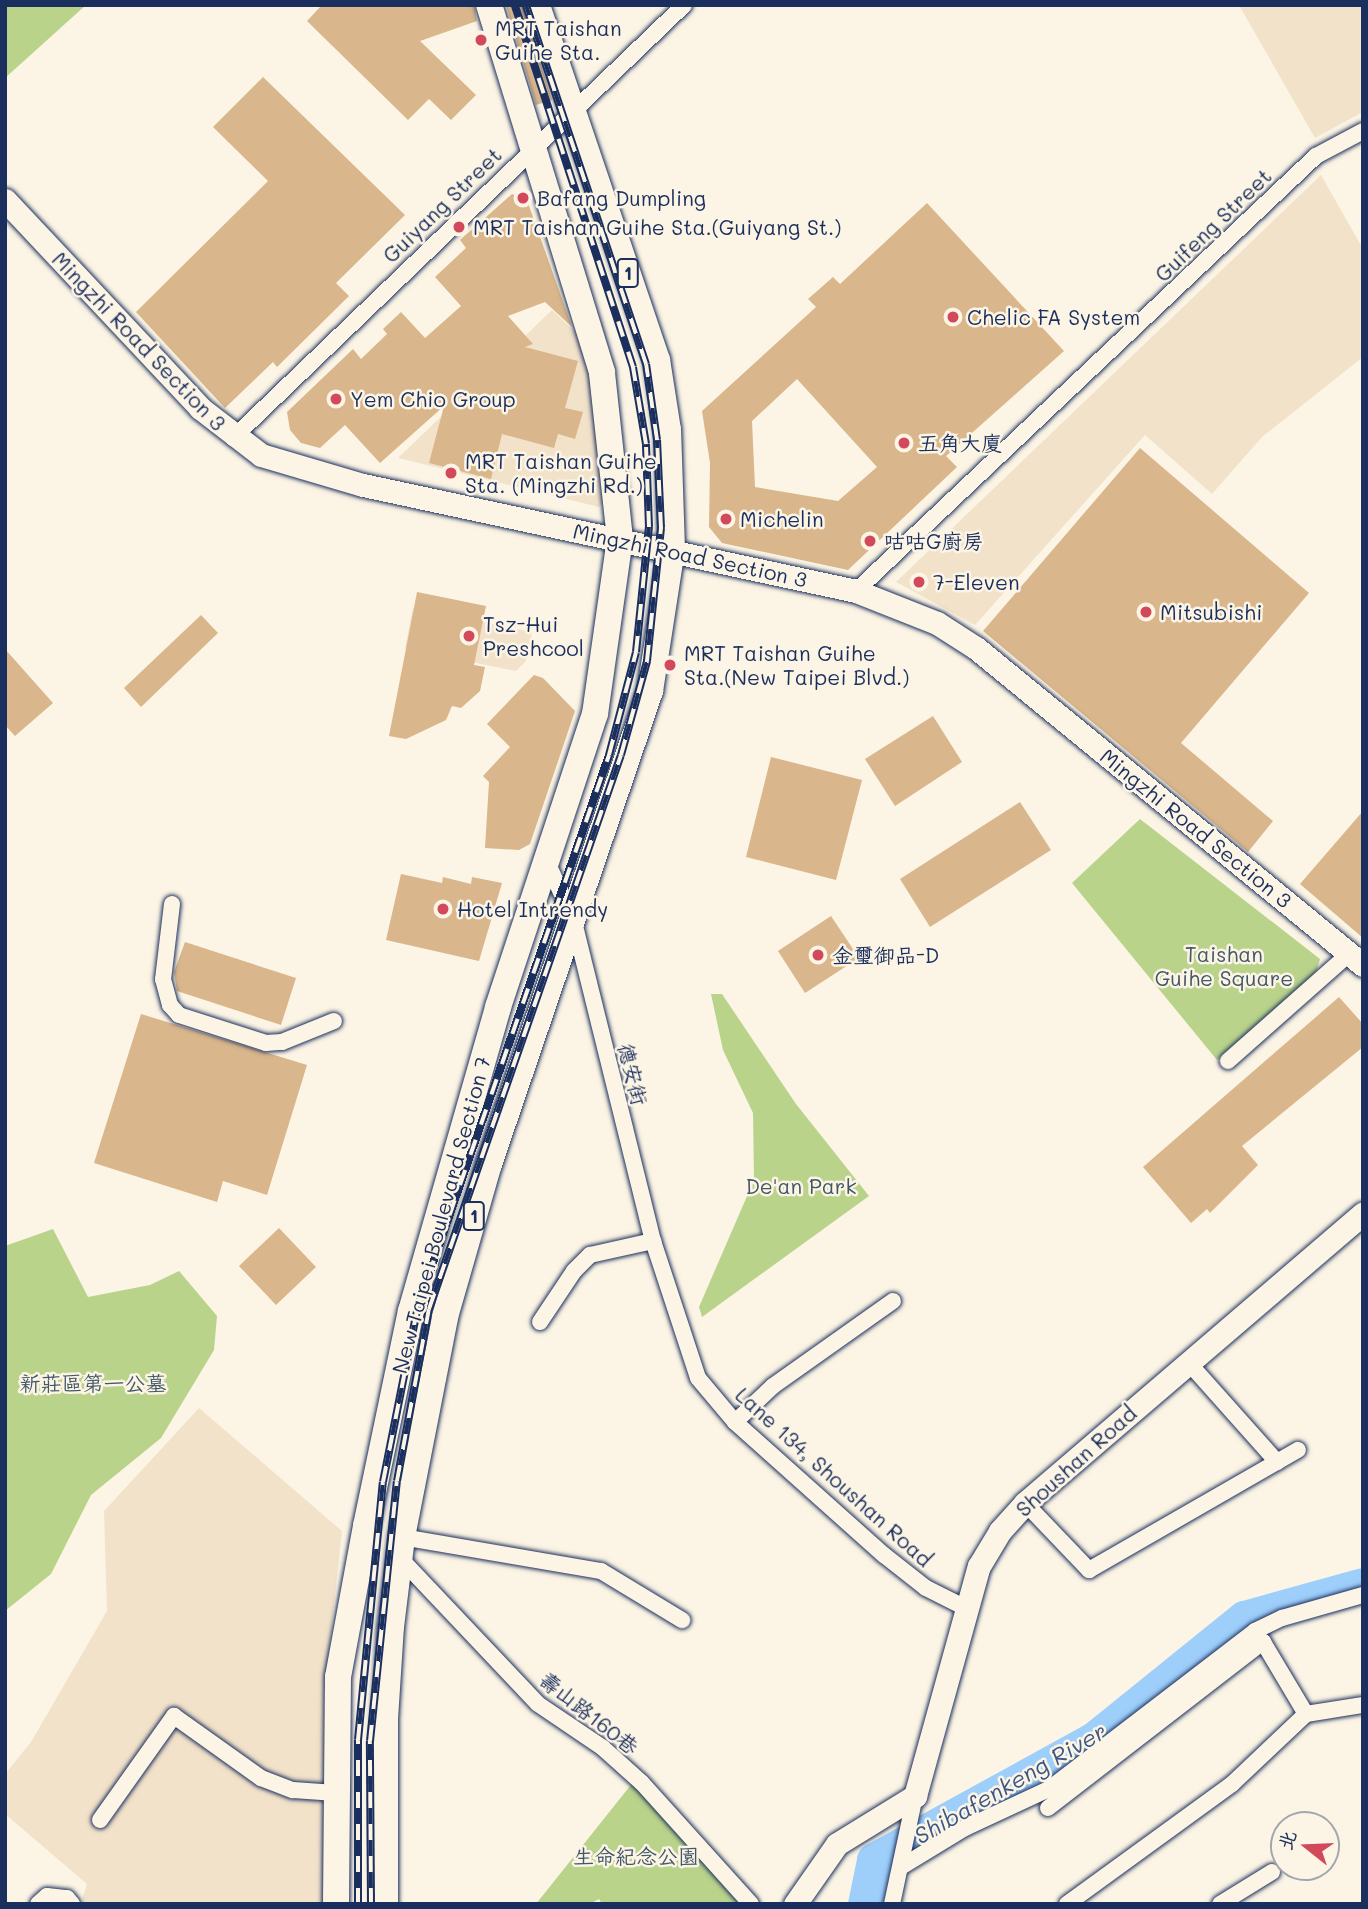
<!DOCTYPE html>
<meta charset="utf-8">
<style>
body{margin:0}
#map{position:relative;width:1368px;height:1909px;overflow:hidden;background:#fcf5e5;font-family:Mali,"LXGW WenKai TC",sans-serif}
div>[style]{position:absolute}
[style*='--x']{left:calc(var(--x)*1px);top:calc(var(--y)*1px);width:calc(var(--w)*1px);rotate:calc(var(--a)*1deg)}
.built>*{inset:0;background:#f2e2ca}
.green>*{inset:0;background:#b9d38b}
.river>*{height:35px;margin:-17.5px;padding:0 17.5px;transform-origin:17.5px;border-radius:17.5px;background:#9ecefa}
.building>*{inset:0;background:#d9b68b}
.roads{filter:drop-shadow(0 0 2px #1b2f5e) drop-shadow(0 0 2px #1b2f5e)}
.street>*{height:16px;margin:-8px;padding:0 8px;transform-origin:8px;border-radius:8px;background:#fcf5e5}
.secondary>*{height:23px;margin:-11.5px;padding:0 11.5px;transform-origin:11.5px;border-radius:11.5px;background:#fcf5e5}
.primary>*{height:26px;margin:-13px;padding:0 13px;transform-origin:13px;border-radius:13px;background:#fcf5e5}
.rail>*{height:8px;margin-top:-4px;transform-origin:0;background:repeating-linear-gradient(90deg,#fcf5e5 0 16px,#1b2f5e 0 32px);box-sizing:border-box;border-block:2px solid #1b2f5e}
.dots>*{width:19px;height:19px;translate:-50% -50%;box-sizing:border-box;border:4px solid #fcf5e5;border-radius:50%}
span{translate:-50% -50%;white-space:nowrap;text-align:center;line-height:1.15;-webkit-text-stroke:5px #fcf5e5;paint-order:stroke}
.shield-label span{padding:2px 5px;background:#fcf5e5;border:2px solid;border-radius:5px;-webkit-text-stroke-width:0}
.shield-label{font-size:19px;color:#1b2f5e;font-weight:700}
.poi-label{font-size:21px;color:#1b2f5e}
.left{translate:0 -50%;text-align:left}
.street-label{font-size:21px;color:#1b2f5e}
.park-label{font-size:21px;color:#425869}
.water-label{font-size:23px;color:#3c5785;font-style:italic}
.frame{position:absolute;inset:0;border:7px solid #1b2f5e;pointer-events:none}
.north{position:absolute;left:1270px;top:1811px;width:70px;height:70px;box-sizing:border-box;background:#fcf5e5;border:2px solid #a2a6af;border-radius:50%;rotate:288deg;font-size:19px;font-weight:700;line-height:28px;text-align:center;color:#1b2f5e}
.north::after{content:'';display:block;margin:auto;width:24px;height:32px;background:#d1495b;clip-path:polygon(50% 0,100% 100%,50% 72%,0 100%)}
</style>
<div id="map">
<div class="built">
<div style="clip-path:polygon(1239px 5px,1363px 5px,1363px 112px,1315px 138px)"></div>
<div style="clip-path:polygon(1321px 175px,1363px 249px,1363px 357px,1262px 437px,1212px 494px,1145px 435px,975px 625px,896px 582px)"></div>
<div style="clip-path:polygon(552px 310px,587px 343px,612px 489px,599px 507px,398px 458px)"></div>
<div style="clip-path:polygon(413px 608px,532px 632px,526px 661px,516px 671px,405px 649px)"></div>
<div style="clip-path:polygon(199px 1408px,342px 1531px,324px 1695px,323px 1904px,81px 1904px,87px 1884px,5px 1814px,5px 1774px,31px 1742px,107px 1611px,104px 1511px)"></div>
</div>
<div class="green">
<div style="clip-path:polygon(5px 5px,86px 5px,5px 78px)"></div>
<div style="clip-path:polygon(1140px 819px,1320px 959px,1315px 976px,1217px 1060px,1072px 883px)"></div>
<div style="clip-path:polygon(711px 994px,722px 994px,796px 1104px,869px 1196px,702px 1317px,699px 1307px,754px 1180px,753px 1113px,723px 1050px)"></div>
<div style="clip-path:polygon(53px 1229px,88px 1297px,150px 1285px,179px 1271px,217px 1316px,214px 1350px,161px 1438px,91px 1495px,51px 1574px,5px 1611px,5px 1246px)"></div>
<div style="clip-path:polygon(634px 1781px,741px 1904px,602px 1904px,599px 1899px,589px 1904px,536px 1904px)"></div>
</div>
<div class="river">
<div style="--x:865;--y:1904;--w:45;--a:-78.4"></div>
<div style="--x:874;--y:1860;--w:251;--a:-28.8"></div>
<div style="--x:1094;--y:1739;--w:193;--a:-38.9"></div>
<div style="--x:1244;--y:1618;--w:123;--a:-15.5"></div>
</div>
<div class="building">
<div style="clip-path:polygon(322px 5px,474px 5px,477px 21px,420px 41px,476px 95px,451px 120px,429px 99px,408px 120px,307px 21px)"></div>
<div style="clip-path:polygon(506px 5px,522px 5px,552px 100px,536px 105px)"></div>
<div style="clip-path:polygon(263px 77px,405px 215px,336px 283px,349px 296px,277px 367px,273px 362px,225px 408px,136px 312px,268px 181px,213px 127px)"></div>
<div style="clip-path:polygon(512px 194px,527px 200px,572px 327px,545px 302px,508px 316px,533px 344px,525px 347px,578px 361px,565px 408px,583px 412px,575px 439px,558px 434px,554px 448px,502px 434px,491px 479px,429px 463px,444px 406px,380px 463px,345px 425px,320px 448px,301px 443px,290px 430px,287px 412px,353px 349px,361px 359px,387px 334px,383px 329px,401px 312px,425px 338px,461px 306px,435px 277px,466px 248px,460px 240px)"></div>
<div style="clip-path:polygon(evenodd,927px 203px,1064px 351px,946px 456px,957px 467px,848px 570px,722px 543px,709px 527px,710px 463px,702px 411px,816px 307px,808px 299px,833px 277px,840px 284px,927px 203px,797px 379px,877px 467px,838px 501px,755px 487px,752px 421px,797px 379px)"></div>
<div style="clip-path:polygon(1140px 448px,1309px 593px,1181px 743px,1273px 821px,1248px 852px,983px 631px)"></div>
<div style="clip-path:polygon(417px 592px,486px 606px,474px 665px,485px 667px,480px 691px,461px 708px,452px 706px,446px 720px,406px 739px,389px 736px)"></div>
<div style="clip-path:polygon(201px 615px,218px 633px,141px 707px,124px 688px)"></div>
<div style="clip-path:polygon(5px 649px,53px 703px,15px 736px,5px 725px)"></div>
<div style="clip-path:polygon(534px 675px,543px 678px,575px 711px,530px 844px,519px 850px,485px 848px,489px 782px,483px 776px,510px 747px,487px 724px)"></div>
<div style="clip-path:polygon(933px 716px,962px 762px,895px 806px,865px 759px)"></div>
<div style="clip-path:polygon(771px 757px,862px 780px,836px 880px,746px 857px)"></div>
<div style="clip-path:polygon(1020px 802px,1051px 850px,930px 927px,900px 879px)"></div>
<div style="clip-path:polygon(1363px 811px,1363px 938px,1300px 884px)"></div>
<div style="clip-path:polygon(401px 874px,442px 883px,443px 877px,471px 884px,472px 877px,502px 883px,479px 961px,386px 940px)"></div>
<div style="clip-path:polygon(831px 916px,859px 958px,805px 993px,778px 951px)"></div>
<div style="clip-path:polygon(185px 942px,296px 978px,281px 1025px,177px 991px,174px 972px)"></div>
<div style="clip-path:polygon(1339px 997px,1363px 1024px,1363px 1047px,1242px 1146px,1258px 1165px,1210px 1213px,1207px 1209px,1191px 1223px,1143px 1167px)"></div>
<div style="clip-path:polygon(141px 1014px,307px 1065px,267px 1195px,223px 1181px,217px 1202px,94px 1163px)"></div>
<div style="clip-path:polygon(279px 1228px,316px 1267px,276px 1305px,239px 1266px)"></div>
</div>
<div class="roads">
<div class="street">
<div style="--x:233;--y:438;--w:625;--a:-43.83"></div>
<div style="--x:856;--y:591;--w:633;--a:-43.4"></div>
<div style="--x:1316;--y:156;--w:53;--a:-28"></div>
<div style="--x:546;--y:860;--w:64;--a:65"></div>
<div style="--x:573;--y:918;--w:333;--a:76.1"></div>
<div style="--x:653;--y:1241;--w:144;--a:71.8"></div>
<div style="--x:698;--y:1378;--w:57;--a:49.9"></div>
<div style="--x:735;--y:1422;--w:200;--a:41.8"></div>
<div style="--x:884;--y:1555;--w:53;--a:38.2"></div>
<div style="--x:926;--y:1588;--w:45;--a:26.6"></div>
<div style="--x:172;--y:904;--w:76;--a:96.8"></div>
<div style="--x:163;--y:979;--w:27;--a:75"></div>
<div style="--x:170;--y:1005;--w:13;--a:48"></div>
<div style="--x:179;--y:1015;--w:91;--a:17.8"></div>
<div style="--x:266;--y:1043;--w:16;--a:-4"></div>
<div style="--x:282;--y:1042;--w:56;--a:-22"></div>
<div style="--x:1228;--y:1061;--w:162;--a:-41.5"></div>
<div style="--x:540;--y:1322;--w:61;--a:-56.3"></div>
<div style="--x:574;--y:1271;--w:23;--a:-45"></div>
<div style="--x:590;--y:1255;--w:65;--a:-12.5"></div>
<div style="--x:1188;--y:1362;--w:134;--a:48.3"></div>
<div style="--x:735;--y:1422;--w:52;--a:-43.5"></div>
<div style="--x:773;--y:1386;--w:147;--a:-35.3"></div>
<div style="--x:1025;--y:1503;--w:93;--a:46.3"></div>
<div style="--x:1089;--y:1570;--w:241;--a:-29.9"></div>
<div style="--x:402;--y:1537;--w:202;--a:9.7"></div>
<div style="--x:601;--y:1571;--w:95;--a:31.2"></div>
<div style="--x:399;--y:1557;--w:202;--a:46.6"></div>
<div style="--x:538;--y:1704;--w:78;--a:34.1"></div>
<div style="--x:603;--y:1748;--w:52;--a:41.9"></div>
<div style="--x:642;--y:1783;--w:163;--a:48"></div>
<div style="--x:1048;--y:1808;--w:272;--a:-37.7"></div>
<div style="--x:1263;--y:1642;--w:84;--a:59.2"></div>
<div style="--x:100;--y:1820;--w:128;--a:-54.6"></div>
<div style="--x:174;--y:1716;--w:107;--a:35.5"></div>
<div style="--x:261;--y:1778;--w:34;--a:21"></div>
<div style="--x:293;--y:1790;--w:43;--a:4"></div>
<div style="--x:901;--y:1867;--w:75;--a:-31.4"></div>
<div style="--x:965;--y:1828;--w:93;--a:-24.9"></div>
<div style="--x:1049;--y:1789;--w:260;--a:-37.5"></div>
<div style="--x:1255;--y:1631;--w:30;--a:-26"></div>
<div style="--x:1282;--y:1618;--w:84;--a:-15.9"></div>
<div style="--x:38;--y:1904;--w:12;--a:-42"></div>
<div style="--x:47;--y:1896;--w:20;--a:6"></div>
<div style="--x:67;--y:1898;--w:8;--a:50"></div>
<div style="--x:892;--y:1904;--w:110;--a:-78"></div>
<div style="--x:1067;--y:1904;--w:204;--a:-36"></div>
<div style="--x:1232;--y:1784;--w:102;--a:-43.4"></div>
<div style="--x:1306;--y:1714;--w:58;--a:-9"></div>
<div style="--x:1220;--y:1904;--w:61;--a:-31.6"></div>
</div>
<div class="secondary">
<div style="--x:5;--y:200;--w:285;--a:46.8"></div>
<div style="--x:200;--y:408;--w:77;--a:37.6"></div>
<div style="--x:261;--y:455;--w:106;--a:16.4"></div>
<div style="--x:363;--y:485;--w:504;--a:12.13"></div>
<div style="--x:856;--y:591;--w:87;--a:21.6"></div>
<div style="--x:937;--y:623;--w:46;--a:32.7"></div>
<div style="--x:976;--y:648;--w:500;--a:39.32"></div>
<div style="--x:795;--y:1904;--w:73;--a:-55"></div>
<div style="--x:837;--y:1844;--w:92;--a:-31.6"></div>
<div style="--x:915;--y:1796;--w:239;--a:-74.5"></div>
<div style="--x:979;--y:1566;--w:41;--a:-59"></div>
<div style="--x:1000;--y:1531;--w:38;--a:-48"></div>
<div style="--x:1025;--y:1503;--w:445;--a:-40.6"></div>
</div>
<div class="primary">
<div style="--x:336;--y:1904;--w:227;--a:-89.5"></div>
<div style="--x:338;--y:1677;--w:154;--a:-79.5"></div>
<div style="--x:366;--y:1526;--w:220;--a:-78.2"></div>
<div style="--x:411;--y:1311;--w:316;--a:-74"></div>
<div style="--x:498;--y:1007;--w:309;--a:-71.7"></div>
<div style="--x:595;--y:714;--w:177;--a:-81.9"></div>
<div style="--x:620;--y:539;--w:168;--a:-96.2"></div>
<div style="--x:602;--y:372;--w:384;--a:-107.1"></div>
<div style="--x:385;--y:1904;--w:185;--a:-90"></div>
<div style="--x:385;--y:1719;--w:92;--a:-86.3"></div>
<div style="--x:391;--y:1627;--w:91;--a:-83"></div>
<div style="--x:402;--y:1537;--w:224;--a:-78.9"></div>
<div style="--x:445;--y:1317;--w:159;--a:-74"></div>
<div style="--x:489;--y:1164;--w:500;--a:-71.2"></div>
<div style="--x:650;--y:691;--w:144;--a:-81.2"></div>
<div style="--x:672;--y:549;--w:119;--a:-91.9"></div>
<div style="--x:668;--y:430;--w:71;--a:-98.9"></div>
<div style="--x:657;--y:360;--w:375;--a:-108.7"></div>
</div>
</div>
<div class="rail">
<div style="--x:358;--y:1904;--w:164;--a:-90"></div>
<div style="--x:358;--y:1740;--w:259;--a:-84.5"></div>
<div style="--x:383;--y:1482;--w:179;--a:-78.8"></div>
<div style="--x:418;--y:1306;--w:583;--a:-70.88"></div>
<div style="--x:609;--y:755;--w:106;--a:-75.3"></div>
<div style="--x:636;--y:652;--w:126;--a:-84.1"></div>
<div style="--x:649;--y:527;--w:83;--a:-92.1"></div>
<div style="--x:646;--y:444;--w:78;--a:-99.6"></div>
<div style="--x:633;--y:367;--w:381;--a:-108.1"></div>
<div style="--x:371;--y:1904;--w:163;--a:-90.4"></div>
<div style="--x:370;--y:1741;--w:261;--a:-84.1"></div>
<div style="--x:397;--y:1481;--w:175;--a:-79.5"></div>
<div style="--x:429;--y:1309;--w:586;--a:-70.89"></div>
<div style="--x:621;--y:755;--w:98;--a:-74.5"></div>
<div style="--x:647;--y:661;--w:134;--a:-84"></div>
<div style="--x:661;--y:528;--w:88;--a:-92.6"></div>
<div style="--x:657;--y:440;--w:77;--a:-98.2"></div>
<div style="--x:646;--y:364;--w:379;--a:-108.5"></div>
</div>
<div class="dots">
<div style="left:481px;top:40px;background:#d1495b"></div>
<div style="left:523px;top:198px;background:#d1495b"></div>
<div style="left:459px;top:227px;background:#d1495b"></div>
<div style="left:953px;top:317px;background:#d1495b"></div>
<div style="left:336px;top:399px;background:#d1495b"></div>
<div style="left:904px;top:443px;background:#d1495b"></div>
<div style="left:451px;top:473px;background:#d1495b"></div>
<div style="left:726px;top:519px;background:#d1495b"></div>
<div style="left:870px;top:541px;background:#d1495b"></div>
<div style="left:919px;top:582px;background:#d1495b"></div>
<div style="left:1146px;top:612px;background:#d1495b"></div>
<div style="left:469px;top:636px;background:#d1495b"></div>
<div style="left:670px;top:665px;background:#d1495b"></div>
<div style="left:443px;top:909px;background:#d1495b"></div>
<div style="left:818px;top:955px;background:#d1495b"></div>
</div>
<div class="shield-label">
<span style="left:628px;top:273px">1</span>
<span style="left:474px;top:1216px">1</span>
</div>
<div class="poi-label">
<span class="left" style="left:495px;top:40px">MRT Taishan<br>Guihe Sta.</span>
<span class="left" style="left:537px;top:198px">Bafang Dumpling</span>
<span class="left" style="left:473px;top:227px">MRT Taishan Guihe Sta.(Guiyang St.)</span>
<span class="left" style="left:967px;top:317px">Chelic FA System</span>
<span class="left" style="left:350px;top:399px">Yem Chio Group</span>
<span class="left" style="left:918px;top:443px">五角大廈</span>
<span class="left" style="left:465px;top:473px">MRT Taishan Guihe<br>Sta. (Mingzhi Rd.)</span>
<span class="left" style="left:740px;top:519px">Michelin</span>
<span class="left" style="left:884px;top:541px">咕咕G廚房</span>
<span class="left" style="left:933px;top:582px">7-Eleven</span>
<span class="left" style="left:1160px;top:612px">Mitsubishi</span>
<span class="left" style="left:483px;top:636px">Tsz-Hui<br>Preshcool</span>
<span class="left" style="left:684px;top:665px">MRT Taishan Guihe<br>Sta.(New Taipei Blvd.)</span>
<span class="left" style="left:457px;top:909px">Hotel Intrendy</span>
<span class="left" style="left:832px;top:955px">金璽御品-D</span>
</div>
<div class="street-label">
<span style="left:442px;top:205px;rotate:-44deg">Guiyang Street</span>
<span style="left:1213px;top:225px;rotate:-44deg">Guifeng Street</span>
<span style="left:139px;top:341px;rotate:46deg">Mingzhi Road Section 3</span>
<span style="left:690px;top:555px;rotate:12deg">Mingzhi Road Section 3</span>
<span style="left:1196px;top:828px;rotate:39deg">Mingzhi Road Section 3</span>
<span style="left:633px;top:1074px;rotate:76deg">德安街</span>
<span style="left:441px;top:1215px;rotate:-75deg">New Taipei Boulevard Section 7</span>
<span style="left:1076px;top:1461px;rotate:-42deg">Shoushan Road</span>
<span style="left:834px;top:1477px;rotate:42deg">Lane 134, Shoushan Road</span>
<span style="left:589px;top:1713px;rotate:38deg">壽山路160巷</span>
</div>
<div class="park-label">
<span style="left:1224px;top:966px">Taishan<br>Guihe Square</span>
<span style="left:801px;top:1186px">De'an Park</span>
<span style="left:93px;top:1383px">新莊區第一公墓</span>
<span style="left:636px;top:1856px">生命紀念公園</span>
</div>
<div class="water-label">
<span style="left:1010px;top:1783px;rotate:-30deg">Shibafenkeng River</span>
</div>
<div class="frame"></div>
<div class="north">北</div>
</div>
